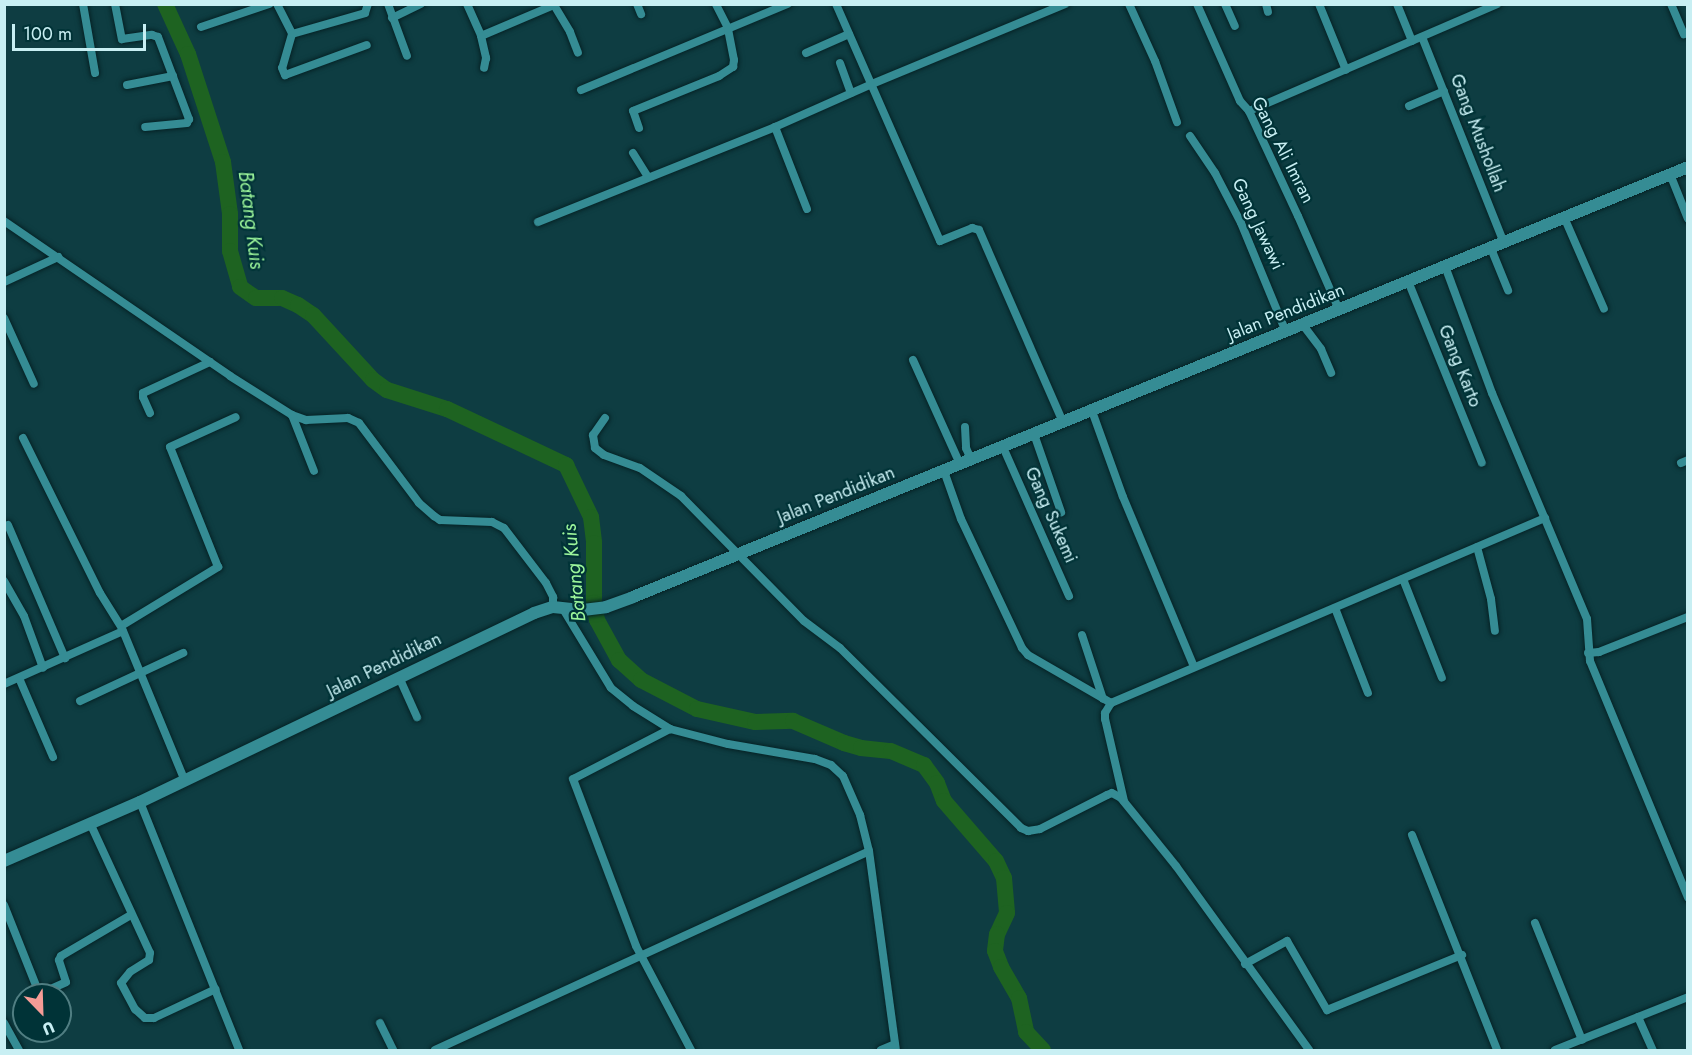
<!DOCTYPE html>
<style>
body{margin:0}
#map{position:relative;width:1692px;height:1055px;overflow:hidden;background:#0e3d42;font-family:Jost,sans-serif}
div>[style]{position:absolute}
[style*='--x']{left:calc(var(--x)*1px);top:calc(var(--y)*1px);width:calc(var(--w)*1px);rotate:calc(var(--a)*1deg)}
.river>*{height:16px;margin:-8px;padding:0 8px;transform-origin:8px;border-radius:8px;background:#1e6321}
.roads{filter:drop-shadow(0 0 2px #062225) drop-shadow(0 0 2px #062225)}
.minor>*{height:8px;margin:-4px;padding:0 4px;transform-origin:4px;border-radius:4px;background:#358c94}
.secondary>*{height:12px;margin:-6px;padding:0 6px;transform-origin:6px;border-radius:6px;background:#358c94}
span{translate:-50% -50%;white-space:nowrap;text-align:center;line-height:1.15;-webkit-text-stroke:4.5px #003337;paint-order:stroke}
.street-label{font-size:18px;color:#c8eff3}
.water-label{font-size:20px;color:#9cf69b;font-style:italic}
.frame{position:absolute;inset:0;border:6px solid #c8eff3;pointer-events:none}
.north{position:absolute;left:12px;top:983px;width:60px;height:60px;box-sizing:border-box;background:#003337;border:2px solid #507e82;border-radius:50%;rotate:157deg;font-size:16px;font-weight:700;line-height:24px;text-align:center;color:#c8eff3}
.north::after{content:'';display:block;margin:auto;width:21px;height:27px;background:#f59c96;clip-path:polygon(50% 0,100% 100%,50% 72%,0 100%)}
.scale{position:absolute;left:12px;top:24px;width:134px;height:27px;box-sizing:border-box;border:3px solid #c8eff3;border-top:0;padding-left:8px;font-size:18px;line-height:21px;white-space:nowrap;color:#c8eff3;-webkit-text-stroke:4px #003337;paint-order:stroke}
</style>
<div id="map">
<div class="river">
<div style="--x:165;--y:4;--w:55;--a:65.3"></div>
<div style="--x:188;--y:54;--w:114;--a:72"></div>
<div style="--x:223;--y:162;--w:52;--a:82.3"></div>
<div style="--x:230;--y:214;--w:37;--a:90"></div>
<div style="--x:230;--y:251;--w:37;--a:74"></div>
<div style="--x:240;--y:287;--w:19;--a:35"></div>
<div style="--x:256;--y:298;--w:26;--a:0"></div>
<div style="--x:282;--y:298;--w:17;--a:24"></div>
<div style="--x:298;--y:305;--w:18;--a:34"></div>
<div style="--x:313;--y:315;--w:88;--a:47.3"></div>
<div style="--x:373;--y:380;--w:17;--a:36"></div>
<div style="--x:387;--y:390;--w:63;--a:17.6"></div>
<div style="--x:447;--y:409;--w:132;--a:25.2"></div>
<div style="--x:566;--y:465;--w:58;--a:64.3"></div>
<div style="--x:591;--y:517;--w:26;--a:83"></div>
<div style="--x:594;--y:543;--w:60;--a:90"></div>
<div style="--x:594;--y:603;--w:17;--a:80"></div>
<div style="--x:597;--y:620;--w:46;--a:61.2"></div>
<div style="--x:619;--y:660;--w:30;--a:42"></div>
<div style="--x:641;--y:680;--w:63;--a:27.4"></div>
<div style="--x:697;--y:709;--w:59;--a:12.6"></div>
<div style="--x:755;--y:722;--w:38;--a:-2"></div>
<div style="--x:793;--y:721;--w:56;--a:23.3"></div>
<div style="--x:844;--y:743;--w:18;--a:16"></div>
<div style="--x:861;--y:748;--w:30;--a:6"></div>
<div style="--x:891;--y:751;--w:36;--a:23"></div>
<div style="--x:924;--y:765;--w:22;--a:54"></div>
<div style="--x:937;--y:783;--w:19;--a:69"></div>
<div style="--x:944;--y:801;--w:79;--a:49.1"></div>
<div style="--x:996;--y:861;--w:19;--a:65"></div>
<div style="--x:1004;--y:878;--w:35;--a:85"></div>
<div style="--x:1007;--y:913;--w:23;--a:115"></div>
<div style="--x:997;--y:934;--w:17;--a:97"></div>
<div style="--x:995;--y:951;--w:17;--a:69"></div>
<div style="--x:1001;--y:967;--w:36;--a:60"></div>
<div style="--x:1019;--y:998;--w:35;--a:78"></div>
<div style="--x:1026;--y:1032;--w:25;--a:47"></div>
</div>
<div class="roads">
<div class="minor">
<div style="--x:83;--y:4;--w:70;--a:80.1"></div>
<div style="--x:115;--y:4;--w:36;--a:79"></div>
<div style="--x:122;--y:39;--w:30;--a:-8"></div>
<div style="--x:152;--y:35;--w:6;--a:18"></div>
<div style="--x:158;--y:37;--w:88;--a:69.3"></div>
<div style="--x:189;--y:119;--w:4;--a:117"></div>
<div style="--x:187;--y:123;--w:42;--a:174.6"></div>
<div style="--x:277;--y:4;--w:34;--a:63"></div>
<div style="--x:292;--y:34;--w:35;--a:106"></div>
<div style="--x:282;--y:68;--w:8;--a:67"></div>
<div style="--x:285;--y:75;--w:87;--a:-20.1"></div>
<div style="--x:388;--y:4;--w:55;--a:69.9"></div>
<div style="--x:467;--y:4;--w:35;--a:66"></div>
<div style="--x:481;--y:36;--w:79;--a:-23"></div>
<div style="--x:554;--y:5;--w:31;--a:59"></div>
<div style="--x:570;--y:32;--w:22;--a:69"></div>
<div style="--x:637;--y:4;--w:11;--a:68"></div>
<div style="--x:836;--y:4;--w:259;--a:66.3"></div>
<div style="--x:940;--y:241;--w:35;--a:-22"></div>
<div style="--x:972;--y:228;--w:7;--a:16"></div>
<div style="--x:979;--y:230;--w:210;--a:66.4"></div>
<div style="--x:1129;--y:4;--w:63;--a:65.5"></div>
<div style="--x:1155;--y:61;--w:65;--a:70.2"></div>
<div style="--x:1197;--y:4;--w:106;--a:66.1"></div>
<div style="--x:1240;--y:101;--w:13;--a:48"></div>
<div style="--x:1249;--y:111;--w:116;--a:65"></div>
<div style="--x:1298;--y:216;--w:103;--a:66.4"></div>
<div style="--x:1225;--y:4;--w:24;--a:66"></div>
<div style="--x:1266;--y:4;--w:8;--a:76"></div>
<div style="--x:1319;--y:4;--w:71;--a:67.8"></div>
<div style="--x:1397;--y:4;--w:40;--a:68"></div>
<div style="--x:1671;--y:4;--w:33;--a:67"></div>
<div style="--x:392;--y:18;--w:32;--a:-26"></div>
<div style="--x:201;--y:27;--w:72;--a:-18.7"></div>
<div style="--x:292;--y:34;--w:76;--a:-16"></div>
<div style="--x:365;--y:13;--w:9;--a:-72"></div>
<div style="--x:481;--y:36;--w:23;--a:77"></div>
<div style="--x:486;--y:58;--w:10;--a:101"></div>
<div style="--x:1422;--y:37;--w:219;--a:68.3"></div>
<div style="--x:806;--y:53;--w:47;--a:-23.8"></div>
<div style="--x:840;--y:63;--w:32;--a:70"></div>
<div style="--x:127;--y:85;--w:47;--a:-11.1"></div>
<div style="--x:581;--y:90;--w:224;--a:-22.6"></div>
<div style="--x:1409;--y:106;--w:38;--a:-23"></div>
<div style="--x:1249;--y:111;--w:270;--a:-23.3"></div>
<div style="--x:775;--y:127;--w:88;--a:68.7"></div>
<div style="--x:639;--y:128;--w:18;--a:-109"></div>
<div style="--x:633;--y:111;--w:93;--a:-22.1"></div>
<div style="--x:719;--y:76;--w:17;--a:-33"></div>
<div style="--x:733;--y:67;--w:7;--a:-82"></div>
<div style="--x:734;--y:60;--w:33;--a:-101"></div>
<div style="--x:728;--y:28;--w:27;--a:-117"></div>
<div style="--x:1190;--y:136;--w:45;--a:56"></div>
<div style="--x:1215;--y:173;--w:56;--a:62.5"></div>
<div style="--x:1241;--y:223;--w:118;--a:67.6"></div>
<div style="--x:633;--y:153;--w:28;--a:58"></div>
<div style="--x:1670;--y:174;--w:48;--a:68.2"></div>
<div style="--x:1564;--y:217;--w:100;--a:66.5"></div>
<div style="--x:4;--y:221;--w:274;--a:34.4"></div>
<div style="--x:230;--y:376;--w:73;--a:32.2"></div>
<div style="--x:292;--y:415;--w:15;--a:20"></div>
<div style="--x:306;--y:420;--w:42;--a:-2.7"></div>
<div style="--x:348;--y:418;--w:12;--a:24"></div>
<div style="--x:359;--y:423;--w:100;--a:53.1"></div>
<div style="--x:419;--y:503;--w:20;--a:41"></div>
<div style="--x:434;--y:516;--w:7;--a:34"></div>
<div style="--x:440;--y:520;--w:52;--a:2.2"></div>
<div style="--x:492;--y:522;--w:13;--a:27"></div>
<div style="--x:504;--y:528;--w:69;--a:52.6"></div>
<div style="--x:546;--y:583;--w:16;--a:63"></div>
<div style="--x:553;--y:597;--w:10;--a:90"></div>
<div style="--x:538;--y:222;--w:255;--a:-21.8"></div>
<div style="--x:775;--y:127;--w:106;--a:-23.9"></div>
<div style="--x:872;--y:84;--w:209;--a:-22.5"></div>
<div style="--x:1490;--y:246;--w:48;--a:67.8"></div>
<div style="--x:1445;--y:266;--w:135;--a:69.7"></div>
<div style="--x:1492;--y:393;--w:245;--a:67.2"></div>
<div style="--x:1587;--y:619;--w:42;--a:85.9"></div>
<div style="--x:1590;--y:661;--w:256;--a:67.5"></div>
<div style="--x:1408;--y:281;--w:196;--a:67.9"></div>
<div style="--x:4;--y:282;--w:60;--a:-24.8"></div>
<div style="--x:4;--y:318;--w:72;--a:65.6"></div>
<div style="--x:1303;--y:325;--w:30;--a:53"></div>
<div style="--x:1321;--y:349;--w:26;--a:67"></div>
<div style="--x:913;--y:360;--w:114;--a:65.7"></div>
<div style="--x:1092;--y:411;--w:91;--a:70.2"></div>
<div style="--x:1123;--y:497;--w:184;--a:67.3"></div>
<div style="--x:150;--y:413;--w:17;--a:-114"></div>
<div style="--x:143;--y:397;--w:4;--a:-90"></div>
<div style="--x:143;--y:393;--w:74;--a:-24.8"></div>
<div style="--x:292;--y:415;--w:60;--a:68.6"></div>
<div style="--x:605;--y:418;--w:21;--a:125"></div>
<div style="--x:593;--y:435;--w:13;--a:81"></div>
<div style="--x:595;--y:448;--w:11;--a:38"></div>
<div style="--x:604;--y:455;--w:38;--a:20"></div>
<div style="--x:640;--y:468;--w:50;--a:34.3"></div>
<div style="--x:681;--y:496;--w:175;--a:45.5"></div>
<div style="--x:804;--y:621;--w:45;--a:36.9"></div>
<div style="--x:840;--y:648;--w:255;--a:44.8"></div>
<div style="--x:1021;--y:828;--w:8;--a:23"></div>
<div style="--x:1028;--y:831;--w:12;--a:-9"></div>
<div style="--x:1040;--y:829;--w:75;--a:-26.9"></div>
<div style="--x:1107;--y:795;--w:5;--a:-22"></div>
<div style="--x:1112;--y:793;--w:10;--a:29"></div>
<div style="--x:1121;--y:798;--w:87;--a:51"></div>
<div style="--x:1176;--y:866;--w:227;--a:54.1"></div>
<div style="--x:965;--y:427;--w:21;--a:87"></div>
<div style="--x:966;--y:448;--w:12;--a:66"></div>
<div style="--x:1034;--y:434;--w:83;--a:70.9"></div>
<div style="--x:23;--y:438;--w:173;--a:63.6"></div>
<div style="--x:100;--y:593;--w:39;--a:58"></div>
<div style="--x:121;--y:626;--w:168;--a:67.6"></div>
<div style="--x:1003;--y:447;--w:163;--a:66.1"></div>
<div style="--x:1681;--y:463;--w:8;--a:-23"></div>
<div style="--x:944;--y:471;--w:51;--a:70.5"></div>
<div style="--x:961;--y:519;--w:143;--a:64.7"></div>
<div style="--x:1022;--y:648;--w:9;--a:49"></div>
<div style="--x:1028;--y:655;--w:96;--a:30"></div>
<div style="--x:8;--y:525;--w:145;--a:66.8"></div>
<div style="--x:1477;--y:547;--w:54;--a:74.9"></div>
<div style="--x:1491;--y:599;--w:32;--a:83"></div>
<div style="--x:1403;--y:579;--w:106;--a:68.5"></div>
<div style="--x:4;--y:581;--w:40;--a:60.3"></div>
<div style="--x:24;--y:616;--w:55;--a:69.9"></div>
<div style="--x:1335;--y:608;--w:91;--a:68.8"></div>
<div style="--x:563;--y:609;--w:92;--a:58.7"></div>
<div style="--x:611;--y:688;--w:28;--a:39"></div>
<div style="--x:633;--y:706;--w:44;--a:31.9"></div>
<div style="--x:670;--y:729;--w:60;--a:14.5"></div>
<div style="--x:728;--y:744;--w:88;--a:9.8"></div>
<div style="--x:815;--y:759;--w:17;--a:21"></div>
<div style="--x:831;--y:765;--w:16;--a:43"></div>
<div style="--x:843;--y:776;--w:43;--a:66.4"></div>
<div style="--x:860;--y:815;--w:37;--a:76"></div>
<div style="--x:869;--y:851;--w:201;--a:82.3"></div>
<div style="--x:121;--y:626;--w:114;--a:-31.3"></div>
<div style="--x:218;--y:567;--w:129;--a:-111.8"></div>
<div style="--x:170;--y:447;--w:72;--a:-24.4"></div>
<div style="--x:1082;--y:635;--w:67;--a:71.8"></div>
<div style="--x:1588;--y:653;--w:11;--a:-5"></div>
<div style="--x:1599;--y:652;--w:96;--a:-21.5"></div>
<div style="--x:399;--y:677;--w:44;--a:65.8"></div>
<div style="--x:19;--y:678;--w:86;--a:66.7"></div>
<div style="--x:4;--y:684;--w:130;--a:-24"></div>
<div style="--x:80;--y:701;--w:114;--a:-25"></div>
<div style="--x:670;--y:729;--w:109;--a:152.7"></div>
<div style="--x:573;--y:779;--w:178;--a:69.3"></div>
<div style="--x:636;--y:946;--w:118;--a:62.1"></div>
<div style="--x:1124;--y:801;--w:84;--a:-103"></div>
<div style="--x:1105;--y:719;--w:6;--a:-90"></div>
<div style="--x:1105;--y:713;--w:12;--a:-59"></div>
<div style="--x:1111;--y:703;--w:472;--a:-23.1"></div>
<div style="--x:140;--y:802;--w:267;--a:68.2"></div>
<div style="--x:90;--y:823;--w:143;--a:65.2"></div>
<div style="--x:150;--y:953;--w:7;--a:98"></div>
<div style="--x:149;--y:960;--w:22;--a:148"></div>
<div style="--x:130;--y:972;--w:14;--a:129"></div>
<div style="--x:121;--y:983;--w:30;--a:62"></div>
<div style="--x:135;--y:1009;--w:13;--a:42"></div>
<div style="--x:145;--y:1018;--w:9;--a:0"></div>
<div style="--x:154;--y:1018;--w:68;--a:-25.1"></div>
<div style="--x:1412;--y:835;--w:231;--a:68.4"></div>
<div style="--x:4;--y:905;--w:89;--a:68.3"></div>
<div style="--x:37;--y:988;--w:8;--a:30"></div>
<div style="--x:44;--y:992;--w:24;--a:-24"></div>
<div style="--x:66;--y:982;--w:23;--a:-108"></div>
<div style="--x:59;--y:960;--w:4;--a:-63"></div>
<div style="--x:61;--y:956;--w:81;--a:-30.4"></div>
<div style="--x:1535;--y:923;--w:126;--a:68.1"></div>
<div style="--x:1245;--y:964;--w:48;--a:-28.7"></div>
<div style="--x:1287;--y:941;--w:80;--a:59.9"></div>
<div style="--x:1327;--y:1010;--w:146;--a:-22.2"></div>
<div style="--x:1638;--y:1017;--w:36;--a:66"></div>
<div style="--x:4;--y:1023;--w:31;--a:61"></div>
<div style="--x:380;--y:1023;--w:30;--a:64"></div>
<div style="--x:435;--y:1050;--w:477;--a:-24.6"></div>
<div style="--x:881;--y:1050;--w:15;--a:-23"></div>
<div style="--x:1555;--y:1050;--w:143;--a:-21.7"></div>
</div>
<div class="secondary">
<div style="--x:4;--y:861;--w:148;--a:-23.5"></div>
<div style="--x:140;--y:802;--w:437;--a:-25.6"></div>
<div style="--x:534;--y:613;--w:20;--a:-18"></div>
<div style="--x:553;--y:607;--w:30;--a:6"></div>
<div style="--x:583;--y:610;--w:23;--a:-7"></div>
<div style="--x:606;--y:607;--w:29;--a:-20"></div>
<div style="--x:633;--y:597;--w:1139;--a:-22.17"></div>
</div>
</div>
<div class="street-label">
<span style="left:1478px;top:133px;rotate:69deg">Gang Mushollah</span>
<span style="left:1283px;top:150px;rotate:63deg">Gang Ali Imran</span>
<span style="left:1258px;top:224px;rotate:65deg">Gang Jawawi</span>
<span style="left:1286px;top:312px;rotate:-22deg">Jalan Pendidikan</span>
<span style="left:1460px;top:366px;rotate:68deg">Gang Karto</span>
<span style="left:836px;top:495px;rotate:-22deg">Jalan Pendidikan</span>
<span style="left:1051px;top:515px;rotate:66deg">Gang Sukemi</span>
<span style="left:384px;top:665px;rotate:-26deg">Jalan Pendidikan</span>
</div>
<div class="water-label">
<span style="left:251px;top:220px;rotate:83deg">Batang Kuis</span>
<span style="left:574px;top:573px;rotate:-96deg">Batang Kuis</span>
</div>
<div class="frame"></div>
<div class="north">U</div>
<div class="scale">100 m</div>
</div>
